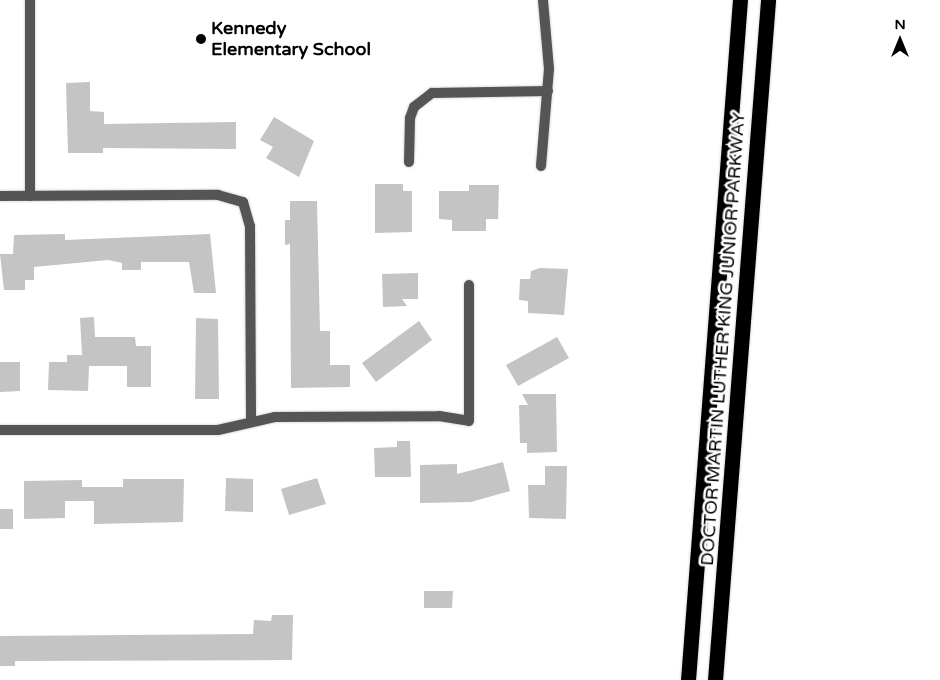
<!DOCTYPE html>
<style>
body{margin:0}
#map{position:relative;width:940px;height:680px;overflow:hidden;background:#fff;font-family:"Varela Round",sans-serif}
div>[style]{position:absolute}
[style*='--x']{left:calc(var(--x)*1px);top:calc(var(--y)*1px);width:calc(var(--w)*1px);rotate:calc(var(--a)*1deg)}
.building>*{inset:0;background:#c4c4c4}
.roads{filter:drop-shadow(0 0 1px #dbdbdb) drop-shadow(0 0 1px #dbdbdb)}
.street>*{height:10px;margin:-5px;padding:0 5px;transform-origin:5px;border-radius:5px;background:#555}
.highway>*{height:15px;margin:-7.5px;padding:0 7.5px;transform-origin:7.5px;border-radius:7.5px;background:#000}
.dots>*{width:14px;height:14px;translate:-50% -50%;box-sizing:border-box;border:2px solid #fff;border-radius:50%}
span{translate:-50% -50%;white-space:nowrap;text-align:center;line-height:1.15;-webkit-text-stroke:5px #fff;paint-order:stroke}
.poi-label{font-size:18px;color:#000;font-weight:700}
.left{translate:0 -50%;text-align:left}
.street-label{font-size:18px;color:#000}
.north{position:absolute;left:875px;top:15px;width:50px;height:50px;-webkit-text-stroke:4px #fff;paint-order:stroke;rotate:0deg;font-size:14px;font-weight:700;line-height:20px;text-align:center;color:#000}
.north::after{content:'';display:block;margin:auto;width:18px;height:22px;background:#000;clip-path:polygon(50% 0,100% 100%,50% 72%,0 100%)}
</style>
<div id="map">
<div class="building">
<div style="clip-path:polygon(90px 82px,90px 111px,104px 112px,104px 124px,236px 122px,236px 149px,103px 148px,103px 153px,68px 153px,66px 83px)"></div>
<div style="clip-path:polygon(274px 117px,314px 141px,299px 177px,266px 158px,273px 147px,260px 140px)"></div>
<div style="clip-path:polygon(375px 184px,403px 184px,403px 191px,412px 191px,412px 232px,375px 233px)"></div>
<div style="clip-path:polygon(469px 185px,499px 185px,498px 219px,486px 219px,486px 231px,452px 231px,452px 220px,439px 219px,439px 191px,469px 191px)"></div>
<div style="clip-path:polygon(290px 201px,317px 201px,320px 331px,330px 331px,330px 365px,350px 365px,350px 387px,291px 388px,290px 244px,285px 245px,285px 220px,290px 220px)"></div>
<div style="clip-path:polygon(65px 234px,65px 240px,210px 234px,216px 293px,194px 293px,189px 262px,141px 262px,141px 270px,122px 270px,122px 263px,108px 260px,34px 267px,34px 280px,25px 280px,25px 290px,4px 290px,0 254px,13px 254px,14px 235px)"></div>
<div style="clip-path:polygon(540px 268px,568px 269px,564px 315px,528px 313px,528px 301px,519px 300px,520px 279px,530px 279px,531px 271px)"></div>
<div style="clip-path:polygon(418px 273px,418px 299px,402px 299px,407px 306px,383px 307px,382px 274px)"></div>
<div style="clip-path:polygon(94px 317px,95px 337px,135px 337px,136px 346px,151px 346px,151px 387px,127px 387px,127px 366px,89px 366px,88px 391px,48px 390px,49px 362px,67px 362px,67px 355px,82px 355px,80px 318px)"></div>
<div style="clip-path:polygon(196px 318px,218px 319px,219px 399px,195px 399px)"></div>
<div style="clip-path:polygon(419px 321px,432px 340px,376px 382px,362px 363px)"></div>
<div style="clip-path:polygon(557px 337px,569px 358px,518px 386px,506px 365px)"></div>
<div style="clip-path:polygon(0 362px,20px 362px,20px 391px,0 392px)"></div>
<div style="clip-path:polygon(522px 394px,556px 394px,557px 452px,527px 453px,527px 443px,520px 443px,519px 405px,528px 405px)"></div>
<div style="clip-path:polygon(397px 441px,410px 441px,411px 477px,375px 477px,374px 448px,397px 447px)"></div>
<div style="clip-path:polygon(503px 462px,510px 491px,471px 502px,420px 503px,420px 465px,457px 464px,457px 474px)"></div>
<div style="clip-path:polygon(545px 466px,567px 466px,566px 519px,529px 518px,528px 485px,545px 485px)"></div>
<div style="clip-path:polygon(226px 478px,253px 479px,253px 512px,225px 511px)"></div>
<div style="clip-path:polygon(317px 478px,326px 504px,289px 515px,281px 489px)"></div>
<div style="clip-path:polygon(123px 479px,184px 479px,183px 522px,94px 524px,94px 501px,65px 501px,65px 518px,24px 519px,24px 481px,82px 480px,82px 487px,123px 487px)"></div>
<div style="clip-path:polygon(0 509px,13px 509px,13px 529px,0 529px)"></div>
<div style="clip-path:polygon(424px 591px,453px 591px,452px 608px,424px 608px)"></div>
<div style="clip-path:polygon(272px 615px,293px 615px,292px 660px,15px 661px,15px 666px,0 666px,0 636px,253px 634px,254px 620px,271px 621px)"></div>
</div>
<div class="roads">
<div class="street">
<div style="--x:30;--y:0;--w:196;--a:90"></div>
<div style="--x:409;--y:162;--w:44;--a:-88.7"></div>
<div style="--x:410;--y:118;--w:12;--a:-70"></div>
<div style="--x:414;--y:107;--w:23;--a:-38"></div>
<div style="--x:432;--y:93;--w:116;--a:-1"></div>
<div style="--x:541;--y:166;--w:97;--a:-85.3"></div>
<div style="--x:549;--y:69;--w:69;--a:-95"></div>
<div style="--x:0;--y:196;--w:218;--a:-0.3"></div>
<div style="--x:218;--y:195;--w:26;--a:16"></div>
<div style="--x:243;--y:202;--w:25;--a:74"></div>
<div style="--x:250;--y:226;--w:196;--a:89.7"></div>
<div style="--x:0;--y:430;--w:218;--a:0"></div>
<div style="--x:218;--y:430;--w:58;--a:-12.8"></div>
<div style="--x:275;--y:417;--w:164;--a:-0.3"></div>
<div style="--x:439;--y:416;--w:30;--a:9"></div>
<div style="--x:469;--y:421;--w:136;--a:-90"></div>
</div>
<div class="highway">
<div style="--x:688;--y:680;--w:682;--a:-85.63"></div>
<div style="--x:715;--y:680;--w:682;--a:-85.54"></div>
</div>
</div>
<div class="dots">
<div style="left:201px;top:39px;background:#000"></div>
</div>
<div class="poi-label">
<span class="left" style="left:211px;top:39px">Kennedy<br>Elementary School</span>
</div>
<div class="street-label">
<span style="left:723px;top:339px;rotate:-86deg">DOCTOR MARTIN LUTHER KING JUNIOR PARKWAY</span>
</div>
<div class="north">N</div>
</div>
